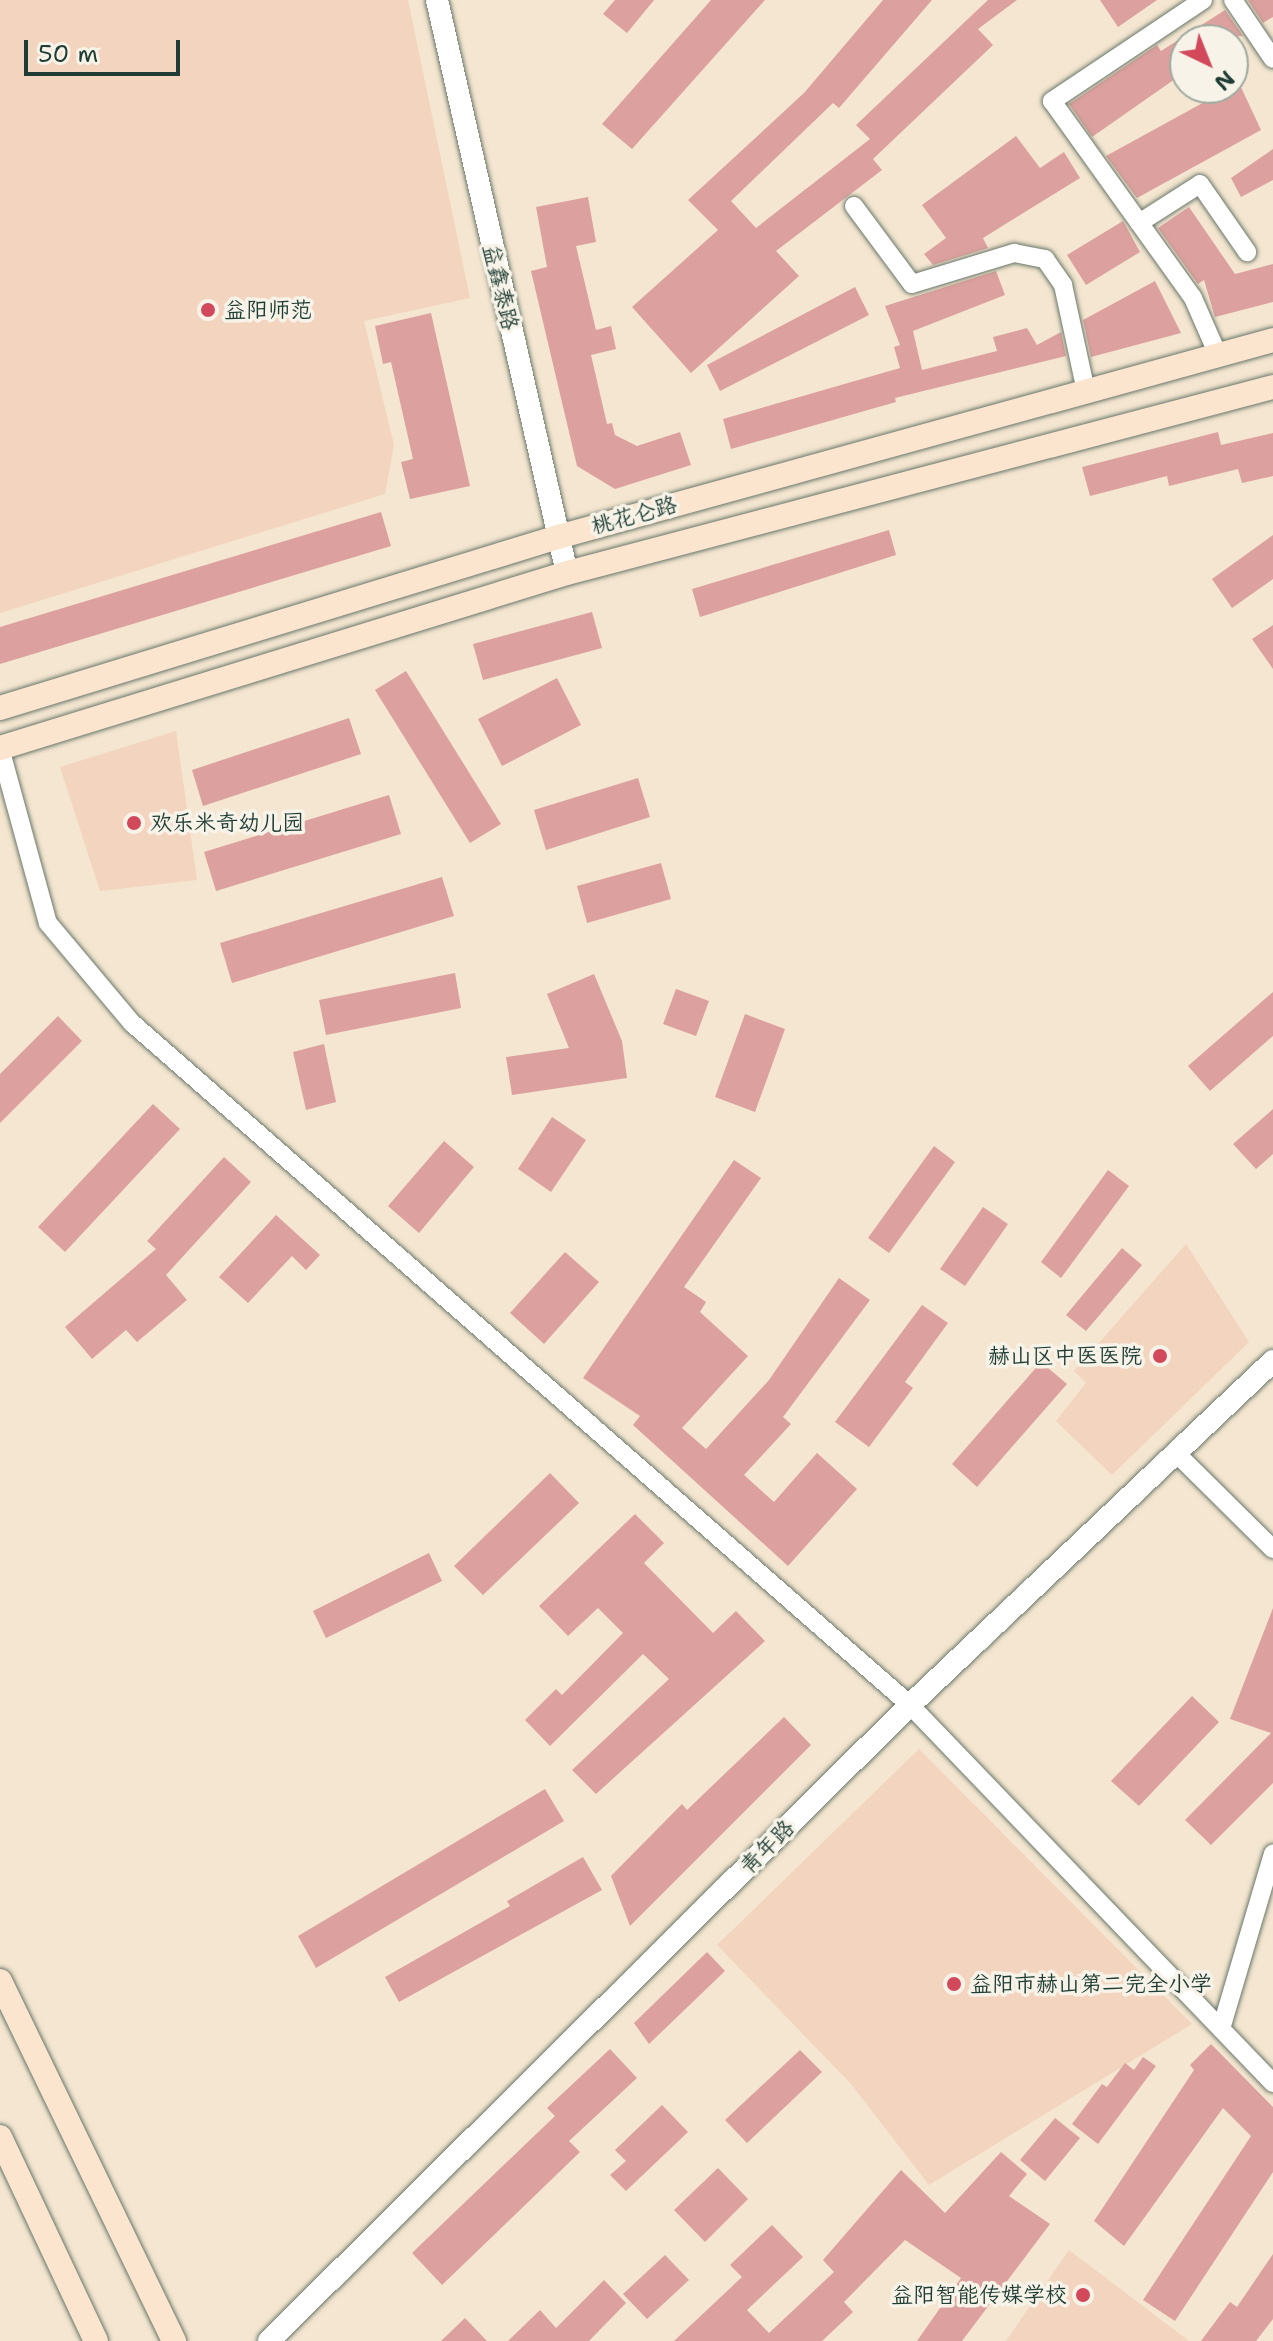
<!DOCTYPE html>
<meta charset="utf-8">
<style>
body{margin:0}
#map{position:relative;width:1273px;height:2341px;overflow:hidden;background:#f4e6d0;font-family:"Shantell Sans","LXGW WenKai TC",sans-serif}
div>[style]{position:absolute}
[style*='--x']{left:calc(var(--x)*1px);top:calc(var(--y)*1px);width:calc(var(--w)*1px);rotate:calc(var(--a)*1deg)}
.built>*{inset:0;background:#f3d4bf}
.building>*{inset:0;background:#dca19e}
.roads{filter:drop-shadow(0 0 2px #6a786b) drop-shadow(0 0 2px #6a786b)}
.minor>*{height:18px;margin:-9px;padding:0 9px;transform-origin:9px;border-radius:9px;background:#fff}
.tertiary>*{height:22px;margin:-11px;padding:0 11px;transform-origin:11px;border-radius:11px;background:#fff}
.secondary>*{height:24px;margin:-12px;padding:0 12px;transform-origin:12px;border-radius:12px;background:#fbe5cf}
.dots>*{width:22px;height:22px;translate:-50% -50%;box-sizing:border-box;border:4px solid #f7f3e8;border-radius:50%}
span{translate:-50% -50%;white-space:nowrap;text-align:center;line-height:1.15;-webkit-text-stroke:7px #f7f3e8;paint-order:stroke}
.street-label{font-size:22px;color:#1f3d34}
.poi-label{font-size:22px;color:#1f3d34}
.left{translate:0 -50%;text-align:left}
.right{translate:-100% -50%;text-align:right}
.north{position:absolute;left:1169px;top:24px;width:80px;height:80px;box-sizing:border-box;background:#f7f3e8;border:2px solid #a1aaa0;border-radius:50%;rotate:137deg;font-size:22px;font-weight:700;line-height:32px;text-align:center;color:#1f3d34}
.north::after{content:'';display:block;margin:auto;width:28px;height:36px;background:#d1495b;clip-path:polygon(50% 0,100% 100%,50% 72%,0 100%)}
.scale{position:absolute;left:24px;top:40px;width:156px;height:36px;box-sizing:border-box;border:4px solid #1f3d34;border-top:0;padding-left:10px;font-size:24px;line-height:28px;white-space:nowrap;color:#1f3d34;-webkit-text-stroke:6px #f7f3e8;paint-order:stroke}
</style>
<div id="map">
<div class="built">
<div style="clip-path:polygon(0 0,408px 0,470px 298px,364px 321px,394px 445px,385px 494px,0 613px)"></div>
<div style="clip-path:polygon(176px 731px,197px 880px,100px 891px,60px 767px)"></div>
<div style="clip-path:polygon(1186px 1244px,1249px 1342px,1112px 1475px,1056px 1421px,1086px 1383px,1074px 1371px)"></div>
<div style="clip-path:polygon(919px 1749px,1192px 2024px,929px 2185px,851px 2084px,717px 1945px)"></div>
<div style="clip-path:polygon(1069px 2250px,1189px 2341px,1006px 2341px)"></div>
</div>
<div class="building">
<div style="clip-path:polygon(615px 0,654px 0,627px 33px,603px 14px)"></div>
<div style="clip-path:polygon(711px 0,765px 0,632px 149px,602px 124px)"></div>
<div style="clip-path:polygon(883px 0,932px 0,839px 108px,833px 103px,731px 201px,756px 228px,870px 139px,856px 125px,988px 0,1017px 0,978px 29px,993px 45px,873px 159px,882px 170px,776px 251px,799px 276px,691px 373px,632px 307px,718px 230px,688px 200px,804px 93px)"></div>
<div style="clip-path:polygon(1100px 0,1157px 0,1118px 27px)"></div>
<div style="clip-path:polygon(1248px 0,1273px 0,1273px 17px,1263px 23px)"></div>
<div style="clip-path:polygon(1225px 10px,1243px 36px,1185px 40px,1185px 72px,1092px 137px,1069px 104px,1157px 45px,1161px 51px)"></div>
<div style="clip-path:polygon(1239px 83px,1261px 130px,1137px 198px,1106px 156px)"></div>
<div style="clip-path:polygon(1016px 136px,1040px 168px,1064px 152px,1080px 178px,983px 238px,988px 248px,933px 265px,924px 254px,946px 238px,922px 205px)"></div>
<div style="clip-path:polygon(1273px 149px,1273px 180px,1241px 197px,1231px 178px)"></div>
<div style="clip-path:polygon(588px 197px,596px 242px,576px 246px,596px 330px,611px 326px,616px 349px,591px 355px,607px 424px,612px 423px,615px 435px,637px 446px,680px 432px,691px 465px,615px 489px,577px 466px,531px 271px,547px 267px,536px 207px)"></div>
<div style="clip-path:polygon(1189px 207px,1235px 274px,1273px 264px,1273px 302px,1215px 317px,1204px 280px,1198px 284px,1158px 228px)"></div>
<div style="clip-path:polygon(1123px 221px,1140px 252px,1086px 285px,1067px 255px)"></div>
<div style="clip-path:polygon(996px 271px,1005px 295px,913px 331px,922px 370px,997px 351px,993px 337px,1027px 328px,1037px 345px,1061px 332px,1066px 356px,895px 398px,896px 402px,731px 449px,723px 419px,900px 368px,894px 347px,900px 345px,885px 306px)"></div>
<div style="clip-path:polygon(1155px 281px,1181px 333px,1091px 357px,1083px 320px)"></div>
<div style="clip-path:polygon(855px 287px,869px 315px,720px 391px,707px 365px)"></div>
<div style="clip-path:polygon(431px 313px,470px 486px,410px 499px,401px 462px,413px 459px,391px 362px,383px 364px,375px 326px)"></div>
<div style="clip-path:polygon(1218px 432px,1221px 445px,1273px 433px,1273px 476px,1242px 483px,1238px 469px,1169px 486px,1167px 476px,1090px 496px,1082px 467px)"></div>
<div style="clip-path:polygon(381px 512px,391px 546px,0 664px,0 627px)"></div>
<div style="clip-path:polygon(889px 530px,896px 555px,700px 617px,692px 589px)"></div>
<div style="clip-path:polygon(1273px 535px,1273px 579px,1232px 608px,1212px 579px)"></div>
<div style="clip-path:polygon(592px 612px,602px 648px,483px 680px,473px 644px)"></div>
<div style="clip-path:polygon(1273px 625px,1273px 669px,1252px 639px)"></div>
<div style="clip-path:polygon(406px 671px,501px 824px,470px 843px,375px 690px)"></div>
<div style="clip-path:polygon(557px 678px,581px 725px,502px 766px,478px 719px)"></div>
<div style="clip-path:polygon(349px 718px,361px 754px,203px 806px,192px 770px)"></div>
<div style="clip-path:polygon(638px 778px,650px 817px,546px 850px,534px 810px)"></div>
<div style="clip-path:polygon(389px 795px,401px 834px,216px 891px,204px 852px)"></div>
<div style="clip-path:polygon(661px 863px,671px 899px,587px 923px,577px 886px)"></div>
<div style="clip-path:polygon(442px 877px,454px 916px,232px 983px,220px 943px)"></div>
<div style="clip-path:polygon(455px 973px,461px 1008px,326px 1035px,319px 1000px)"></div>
<div style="clip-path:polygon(594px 974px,622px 1041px,627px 1078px,512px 1095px,506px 1057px,569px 1048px,547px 994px)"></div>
<div style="clip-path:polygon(676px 989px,709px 1001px,696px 1036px,663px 1024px)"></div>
<div style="clip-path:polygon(1273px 992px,1273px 1036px,1210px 1091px,1188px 1066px)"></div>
<div style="clip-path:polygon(745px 1014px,785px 1029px,755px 1112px,715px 1097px)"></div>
<div style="clip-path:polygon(58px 1016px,82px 1041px,0 1123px,0 1074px)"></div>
<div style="clip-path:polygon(324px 1044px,336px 1102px,306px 1110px,293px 1052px)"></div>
<div style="clip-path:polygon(153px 1104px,180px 1129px,65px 1252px,38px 1227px)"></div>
<div style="clip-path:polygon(1273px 1109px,1273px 1154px,1256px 1169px,1233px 1144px)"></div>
<div style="clip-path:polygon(552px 1117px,586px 1140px,551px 1192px,518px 1169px)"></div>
<div style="clip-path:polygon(444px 1141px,474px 1167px,419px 1233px,388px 1206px)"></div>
<div style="clip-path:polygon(934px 1146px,955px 1162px,889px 1253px,868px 1238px)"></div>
<div style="clip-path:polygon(224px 1157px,251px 1182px,166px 1275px,187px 1300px,137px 1342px,126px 1330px,92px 1359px,65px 1327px,156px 1249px,147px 1241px)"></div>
<div style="clip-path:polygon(734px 1160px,761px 1178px,684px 1287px,706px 1302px,700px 1312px,748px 1356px,682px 1428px,706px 1449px,769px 1380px,839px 1278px,870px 1300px,783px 1417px,791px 1424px,744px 1475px,774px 1502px,817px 1453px,857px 1489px,788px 1566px,633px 1425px,640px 1416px,583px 1378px)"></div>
<div style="clip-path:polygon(1108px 1170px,1129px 1186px,1061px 1278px,1041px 1262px)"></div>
<div style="clip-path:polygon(983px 1207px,1008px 1224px,965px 1286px,940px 1269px)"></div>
<div style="clip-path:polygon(276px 1215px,320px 1255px,306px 1270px,292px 1256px,248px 1303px,219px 1277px)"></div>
<div style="clip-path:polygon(1122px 1248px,1142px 1265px,1086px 1331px,1066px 1315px)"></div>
<div style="clip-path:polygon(565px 1252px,599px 1282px,544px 1344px,510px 1313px)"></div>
<div style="clip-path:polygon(922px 1305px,948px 1323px,905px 1382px,913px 1388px,869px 1447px,835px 1422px)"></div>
<div style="clip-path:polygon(1041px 1362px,1067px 1384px,977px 1487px,952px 1464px)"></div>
<div style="clip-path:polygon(550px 1473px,579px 1503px,483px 1595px,454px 1566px)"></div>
<div style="clip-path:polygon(635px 1514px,664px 1543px,644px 1563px,713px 1633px,736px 1611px,765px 1641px,596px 1794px,572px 1770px,669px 1679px,643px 1654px,550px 1746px,525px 1720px,556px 1689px,562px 1695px,623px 1633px,598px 1608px,568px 1636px,539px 1606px)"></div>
<div style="clip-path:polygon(429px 1553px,442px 1581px,326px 1638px,313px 1611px)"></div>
<div style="clip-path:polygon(1273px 1608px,1273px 1783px,1211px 1845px,1185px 1820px,1271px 1733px,1230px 1719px)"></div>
<div style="clip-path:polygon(1192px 1696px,1219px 1722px,1139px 1806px,1111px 1781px)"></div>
<div style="clip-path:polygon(784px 1717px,811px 1745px,630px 1926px,611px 1876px,682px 1804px,687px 1810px)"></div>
<div style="clip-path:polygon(545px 1789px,564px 1821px,316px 1968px,298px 1936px)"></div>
<div style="clip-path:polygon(583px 1857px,602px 1890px,399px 2002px,385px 1977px,510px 1906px,507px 1901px)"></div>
<div style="clip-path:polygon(707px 1952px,725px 1971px,649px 2044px,634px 2023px)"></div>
<div style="clip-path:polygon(1211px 2044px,1273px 2107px,1273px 2172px,1175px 2321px,1143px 2300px,1251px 2136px,1223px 2108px,1124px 2246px,1094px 2221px,1194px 2070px,1190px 2065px)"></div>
<div style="clip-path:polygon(610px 2049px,637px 2078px,569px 2141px,580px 2152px,442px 2285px,412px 2253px,555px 2116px,547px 2108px)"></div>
<div style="clip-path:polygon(800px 2050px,822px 2072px,747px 2143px,725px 2120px)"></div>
<div style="clip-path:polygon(1143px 2057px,1156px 2066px,1098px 2144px,1072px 2124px,1102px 2084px,1107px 2087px,1125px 2063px,1134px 2070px)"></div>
<div style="clip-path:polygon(662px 2105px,688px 2132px,626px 2191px,610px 2175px,626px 2161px,615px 2150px)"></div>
<div style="clip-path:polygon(1055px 2118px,1080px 2138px,1045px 2181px,1020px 2160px)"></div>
<div style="clip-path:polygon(1001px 2152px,1027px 2174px,1009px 2196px,1050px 2224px,962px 2341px,917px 2341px,961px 2278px,905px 2240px,844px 2302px,853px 2312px,822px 2341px,674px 2341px,742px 2277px,730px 2265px,772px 2225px,803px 2257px,747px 2310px,769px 2333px,834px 2272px,823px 2260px,901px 2170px,945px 2213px)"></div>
<div style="clip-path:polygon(718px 2168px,748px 2199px,705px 2242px,674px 2210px)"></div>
<div style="clip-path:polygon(1273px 2254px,1273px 2319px,1256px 2341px,1201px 2341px,1230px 2302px,1237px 2307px)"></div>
<div style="clip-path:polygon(665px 2255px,689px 2280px,647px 2319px,623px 2294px)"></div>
<div style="clip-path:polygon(604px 2280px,626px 2303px,589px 2341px,508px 2341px,540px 2310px,556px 2328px)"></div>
<div style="clip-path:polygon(465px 2318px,487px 2341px,441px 2341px)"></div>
</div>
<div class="roads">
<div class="minor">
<div style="--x:1203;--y:0;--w:182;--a:146.2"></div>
<div style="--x:1052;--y:101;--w:242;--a:54.4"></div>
<div style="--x:1193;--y:298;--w:62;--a:66.3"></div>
<div style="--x:1233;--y:0;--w:71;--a:55.9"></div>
<div style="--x:854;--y:206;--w:97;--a:53.4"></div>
<div style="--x:912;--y:284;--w:107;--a:-16.9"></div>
<div style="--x:1014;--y:253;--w:32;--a:11"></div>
<div style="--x:1045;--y:259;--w:32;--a:55"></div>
<div style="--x:1063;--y:285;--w:108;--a:77.8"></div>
<div style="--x:1139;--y:223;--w:72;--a:-32.6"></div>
<div style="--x:1200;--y:184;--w:83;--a:55.3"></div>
<div style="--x:0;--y:748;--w:181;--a:74.7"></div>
<div style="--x:48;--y:923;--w:131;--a:50"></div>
<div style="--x:132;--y:1023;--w:1035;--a:41.24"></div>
<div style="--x:910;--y:1705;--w:524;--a:46.16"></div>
<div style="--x:1177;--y:1454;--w:135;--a:44.7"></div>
<div style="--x:1221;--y:2029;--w:183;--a:-73.5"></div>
</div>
<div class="tertiary">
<div style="--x:437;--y:0;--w:588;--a:77.22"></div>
<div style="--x:269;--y:2341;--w:903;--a:-44.78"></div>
<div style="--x:910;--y:1705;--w:500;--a:-43.46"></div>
</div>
<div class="secondary">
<div style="--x:0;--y:708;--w:584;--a:-17.04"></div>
<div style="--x:558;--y:537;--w:742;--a:-15.4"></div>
<div style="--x:0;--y:748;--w:593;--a:-17.15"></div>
<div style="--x:567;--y:573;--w:730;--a:-14.76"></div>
<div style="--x:0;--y:1981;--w:400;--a:64.2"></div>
<div style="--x:0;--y:2137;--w:225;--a:64.8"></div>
</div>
</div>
<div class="dots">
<div style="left:208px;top:310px;background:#d1495b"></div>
<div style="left:134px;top:823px;background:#d1495b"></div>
<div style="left:1160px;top:1356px;background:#d1495b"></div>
<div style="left:954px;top:1984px;background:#d1495b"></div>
<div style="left:1083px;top:2295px;background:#d1495b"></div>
</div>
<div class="street-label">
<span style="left:501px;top:287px;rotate:77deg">益鑫泰路</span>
<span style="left:634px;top:515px;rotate:-15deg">桃花仑路</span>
<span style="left:767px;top:1847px;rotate:-45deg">青年路</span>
</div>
<div class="poi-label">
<span class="left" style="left:224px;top:310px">益阳师范</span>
<span class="left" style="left:150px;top:823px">欢乐米奇幼儿园</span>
<span class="right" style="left:1142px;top:1356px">赫山区中医医院</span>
<span class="left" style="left:970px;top:1984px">益阳市赫山第二完全小学</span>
<span class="right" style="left:1067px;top:2295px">益阳智能传媒学校</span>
</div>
<div class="north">N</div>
<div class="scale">50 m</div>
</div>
